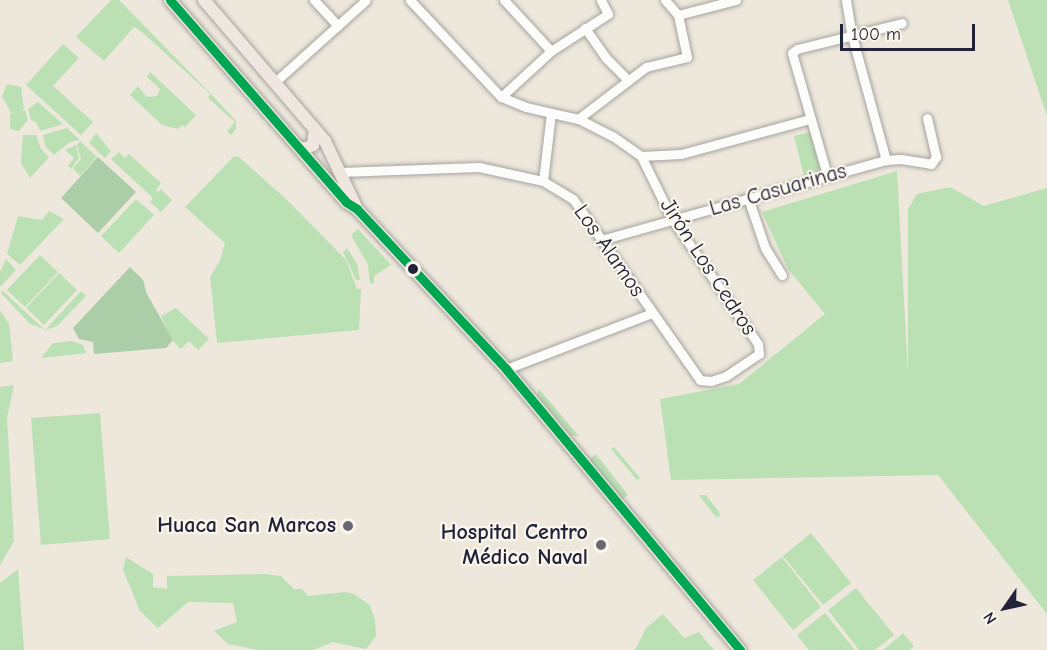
<!DOCTYPE html>
<meta charset="utf-8">
<style>
body{margin:0}
#map{position:relative;width:1047px;height:650px;overflow:hidden;background:#eee8dc;font-family:"Comic Neue",sans-serif}
div>[style]{position:absolute}
[style*='--x']{left:calc(var(--x)*1px);top:calc(var(--y)*1px);width:calc(var(--w)*1px);rotate:calc(var(--a)*1deg)}
.green>*{inset:0;background:#bbe0b4}
.forest>*{inset:0;background:#abcea8}
.roads{filter:drop-shadow(0 0 2px #a6a3a0) drop-shadow(0 0 2px #a6a3a0)}
.minor>*{height:9px;margin:-4.5px;padding:0 4.5px;transform-origin:4.5px;border-radius:4.5px;background:#fcfcfa}
.major>*{height:12px;margin:-6px;padding:0 6px;transform-origin:6px;border-radius:6px;background:#efe6df}
.bus-1>*{height:9px;margin:-4.5px;padding:0 4.5px;transform-origin:4.5px;border-radius:4.5px;background:#00a651}
.dots>*{width:16px;height:16px;translate:-50% -50%;box-sizing:border-box;border:3px solid #fbf7ec;border-radius:50%}
span{translate:-50% -50%;white-space:nowrap;text-align:center;line-height:1.15;-webkit-text-stroke:4.5px #fbf7ec;paint-order:stroke}
.street-label{font-size:22px;color:#22223b}
.poi-label{font-size:22px;color:#22223b;font-weight:700}
.right{translate:-100% -50%;text-align:right}
.north{position:absolute;left:975px;top:578px;width:60px;height:60px;-webkit-text-stroke:4px #fbf7ec;paint-order:stroke;rotate:236deg;font-size:16px;font-weight:700;line-height:24px;text-align:center;color:#22223b}
.north::after{content:'';display:block;margin:auto;width:21px;height:27px;background:#22223b;clip-path:polygon(50% 0,100% 100%,50% 72%,0 100%)}
.scale{position:absolute;left:840px;top:24px;width:135px;height:27px;box-sizing:border-box;border:3px solid #22223b;border-top:0;padding-left:8px;font-size:18px;line-height:21px;white-space:nowrap;color:#22223b;-webkit-text-stroke:4px #fbf7ec;paint-order:stroke}
</style>
<div id="map">
<div class="green">
<div style="clip-path:polygon(111px 0,119px 0,211px 94px,236px 121px,236px 129px,231px 135px,227px 131px,235px 122px,208px 98px,210px 94px,143px 33px,134px 27px,104px 61px,76px 37px)"></div>
<div style="clip-path:polygon(1008px 0,1047px 0,1047px 116px)"></div>
<div style="clip-path:polygon(63px 44px,79px 58px,53px 86px,93px 122px,81px 135px,26px 85px)"></div>
<div style="clip-path:polygon(150px 72px,196px 115px,185px 127px,182px 125px,178px 129px,162px 125px,130px 95px,138px 86px,147px 97px,157px 96px,160px 89px,147px 77px)"></div>
<div style="clip-path:polygon(7px 84px,21px 87px,24px 109px,18px 112px,25px 110px,28px 120px,19px 131px,10px 129px,10px 114px,17px 112px,11px 113px,2px 96px)"></div>
<div style="clip-path:polygon(38px 102px,63px 124px,40px 131px,37px 123px,31px 120px,28px 109px)"></div>
<div style="clip-path:polygon(67px 128px,80px 140px,70px 142px,54px 155px,45px 146px,43px 135px)"></div>
<div style="clip-path:polygon(811px 132px,822px 171px,804px 176px,794px 136px)"></div>
<div style="clip-path:polygon(96px 133px,111px 151px,105px 158px,89px 143px)"></div>
<div style="clip-path:polygon(23px 135px,36px 135px,41px 149px,49px 157px,30px 178px,21px 163px)"></div>
<div style="clip-path:polygon(80px 141px,97px 157px,80px 176px,73px 168px,81px 159px,77px 145px)"></div>
<div style="clip-path:polygon(76px 145px,79px 158px,71px 169px,68px 166px,74px 158px,65px 150px)"></div>
<div style="clip-path:polygon(119px 152px,125px 158px,129px 154px,161px 183px,156px 190px,158px 192px,161px 189px,172px 200px,161px 212px,150px 202px,153px 198px,111px 159px)"></div>
<div style="clip-path:polygon(234px 156px,239px 157px,287px 200px,346px 260px,357px 289px,361px 289px,359px 330px,217px 343px,210px 277px,220px 261px,225px 243px,185px 207px)"></div>
<div style="clip-path:polygon(897px 171px,908px 375px,908px 209px,917px 194px,950px 187px,984px 206px,1047px 188px,1047px 614px,938px 475px,671px 480px,660px 399px,739px 384px,825px 314px,788px 269px,762px 212px)"></div>
<div style="clip-path:polygon(136px 199px,154px 215px,119px 253px,101px 236px)"></div>
<div style="clip-path:polygon(49px 211px,64px 219px,20px 265px,7px 254px,18px 216px,42px 220px)"></div>
<div style="clip-path:polygon(358px 229px,391px 265px,374px 276px,374px 283px,370px 284px,368px 265px,351px 235px)"></div>
<div style="clip-path:polygon(347px 248px,357px 264px,360px 280px,356px 280px,343px 252px)"></div>
<div style="clip-path:polygon(40px 255px,58px 272px,25px 307px,7px 290px)"></div>
<div style="clip-path:polygon(6px 259px,16px 270px,0 287px,0 272px)"></div>
<div style="clip-path:polygon(59px 273px,77px 290px,44px 325px,26px 308px)"></div>
<div style="clip-path:polygon(2px 290px,45px 330px,81px 291px,86px 296px,57px 326px,46px 330px,30px 324px,1px 293px)"></div>
<div style="clip-path:polygon(176px 308px,209px 339px,198px 350px,189px 341px,181px 349px,173px 341px,161px 316px)"></div>
<div style="clip-path:polygon(0 310px,9px 324px,13px 361px,0 363px)"></div>
<div style="clip-path:polygon(71px 341px,83px 345px,86px 353px,41px 358px,53px 343px)"></div>
<div style="clip-path:polygon(14px 385px,7px 418px,14px 541px,0 565px,0 387px)"></div>
<div style="clip-path:polygon(539px 389px,579px 436px,572px 436px,537px 395px)"></div>
<div style="clip-path:polygon(100px 413px,110px 539px,41px 545px,31px 418px)"></div>
<div style="clip-path:polygon(614px 447px,640px 478px,637px 480px,611px 449px)"></div>
<div style="clip-path:polygon(596px 454px,628px 495px,620px 501px,587px 461px)"></div>
<div style="clip-path:polygon(699px 495px,706px 495px,721px 515px,717px 518px,715px 516px)"></div>
<div style="clip-path:polygon(811px 533px,851px 583px,823px 605px,783px 556px)"></div>
<div style="clip-path:polygon(126px 557px,153px 574px,153px 587px,167px 589px,167px 576px,266px 574px,281px 576px,294px 589px,302px 589px,308px 596px,345px 592px,354px 594px,370px 605px,375px 620px,376px 636px,366px 649px,333px 642px,313px 650px,259px 650px,228px 644px,214px 631px,237px 622px,233px 603px,188px 602px,158px 628px,140px 611px,123px 570px)"></div>
<div style="clip-path:polygon(782px 557px,821px 607px,793px 630px,753px 580px)"></div>
<div style="clip-path:polygon(18px 569px,24px 650px,0 650px,0 583px)"></div>
<div style="clip-path:polygon(856px 588px,894px 635px,875px 650px,859px 650px,828px 610px)"></div>
<div style="clip-path:polygon(825px 613px,855px 650px,809px 650px,797px 635px)"></div>
<div style="clip-path:polygon(663px 614px,684px 638px,699px 632px,714px 650px,635px 650px,646px 628px)"></div>
<div style="clip-path:polygon(903px 633px,914px 646px,910px 650px,883px 650px)"></div>
</div>
<div class="forest">
<div style="clip-path:polygon(98px 157px,136px 192px,98px 233px,61px 198px)"></div>
<div style="clip-path:polygon(130px 267px,143px 280px,147px 294px,173px 340px,166px 348px,94px 354px,93px 342px,79px 339px,73px 328px)"></div>
</div>
<div class="roads">
<div class="minor">
<div style="--x:314;--y:0;--w:35;--a:47"></div>
<div style="--x:504;--y:0;--w:69;--a:47.3"></div>
<div style="--x:846;--y:0;--w:36;--a:81"></div>
<div style="--x:852;--y:36;--w:129;--a:74.7"></div>
<div style="--x:678;--y:15;--w:60;--a:-14.5"></div>
<div style="--x:585;--y:28;--w:35;--a:55"></div>
<div style="--x:605;--y:57;--w:33;--a:45"></div>
<div style="--x:275;--y:82;--w:122;--a:-42"></div>
<div style="--x:501;--y:97;--w:68;--a:-42.6"></div>
<div style="--x:551;--y:51;--w:68;--a:-33"></div>
<div style="--x:608;--y:14;--w:16;--a:-117"></div>
<div style="--x:578;--y:119;--w:86;--a:-37.4"></div>
<div style="--x:646;--y:67;--w:42;--a:-13.7"></div>
<div style="--x:687;--y:57;--w:43;--a:-102.1"></div>
<div style="--x:678;--y:15;--w:20;--a:-131"></div>
<div style="--x:641;--y:156;--w:40;--a:-2.9"></div>
<div style="--x:681;--y:154;--w:134;--a:-15.2"></div>
<div style="--x:340;--y:172;--w:139;--a:-2.1"></div>
<div style="--x:479;--y:167;--w:66;--a:12.3"></div>
<div style="--x:543;--y:181;--w:35;--a:31"></div>
<div style="--x:573;--y:199;--w:221;--a:54.9"></div>
<div style="--x:700;--y:380;--w:11;--a:5"></div>
<div style="--x:711;--y:381;--w:16;--a:-18"></div>
<div style="--x:726;--y:376;--w:40;--a:-34"></div>
<div style="--x:759;--y:354;--w:10;--a:-96"></div>
<div style="--x:758;--y:344;--w:152;--a:-124.5"></div>
<div style="--x:672;--y:219;--w:70;--a:-116.2"></div>
<div style="--x:641;--y:156;--w:35;--a:-145"></div>
<div style="--x:612;--y:136;--w:38;--a:-153"></div>
<div style="--x:578;--y:119;--w:53;--a:-167"></div>
<div style="--x:526;--y:107;--w:27;--a:-158"></div>
<div style="--x:501;--y:97;--w:133;--a:-133.2"></div>
<div style="--x:827;--y:175;--w:127;--a:-106"></div>
<div style="--x:792;--y:53;--w:6;--a:-39"></div>
<div style="--x:797;--y:49;--w:108;--a:-13.9"></div>
<div style="--x:543;--y:181;--w:68;--a:-83.3"></div>
<div style="--x:748;--y:198;--w:53;--a:71.2"></div>
<div style="--x:765;--y:248;--w:32;--a:58"></div>
<div style="--x:601;--y:240;--w:296;--a:-15.7"></div>
<div style="--x:886;--y:160;--w:15;--a:-4"></div>
<div style="--x:901;--y:159;--w:30;--a:9"></div>
<div style="--x:931;--y:164;--w:9;--a:-54"></div>
<div style="--x:936;--y:157;--w:40;--a:-103"></div>
<div style="--x:506;--y:369;--w:156;--a:-21"></div>
</div>
<div class="major">
<div style="--x:170;--y:0;--w:268;--a:48.9"></div>
<div style="--x:346;--y:202;--w:13;--a:32"></div>
<div style="--x:357;--y:209;--w:219;--a:47"></div>
<div style="--x:506;--y:369;--w:366;--a:50.2"></div>
<div style="--x:204;--y:0;--w:186;--a:49.4"></div>
<div style="--x:325;--y:141;--w:75;--a:64.8"></div>
<div style="--x:299;--y:147;--w:5;--a:22"></div>
<div style="--x:304;--y:149;--w:10;--a:-24"></div>
<div style="--x:313;--y:145;--w:16;--a:-83"></div>
</div>
</div>
<div class="bus-1">
<div style="--x:170;--y:0;--w:268;--a:48.9"></div>
<div style="--x:346;--y:202;--w:13;--a:32"></div>
<div style="--x:357;--y:209;--w:219;--a:47"></div>
<div style="--x:506;--y:369;--w:366;--a:50.2"></div>
</div>
<div class="dots">
<div style="left:413px;top:269px;background:#22223b"></div>
<div style="left:348px;top:526px;background:#696773"></div>
<div style="left:601px;top:545px;background:#696773"></div>
</div>
<div class="street-label">
<span style="left:778px;top:190px;rotate:-16deg">Las Casuarinas</span>
<span style="left:609px;top:251px;rotate:55deg">Los Alamos</span>
<span style="left:708px;top:267px;rotate:57deg">Jirón Los Cedros</span>
</div>
<div class="poi-label">
<span class="right" style="left:336px;top:526px">Huaca San Marcos</span>
<span class="right" style="left:588px;top:545px">Hospital Centro<br>Médico Naval</span>
</div>
<div class="north">N</div>
<div class="scale">100 m</div>
</div>
